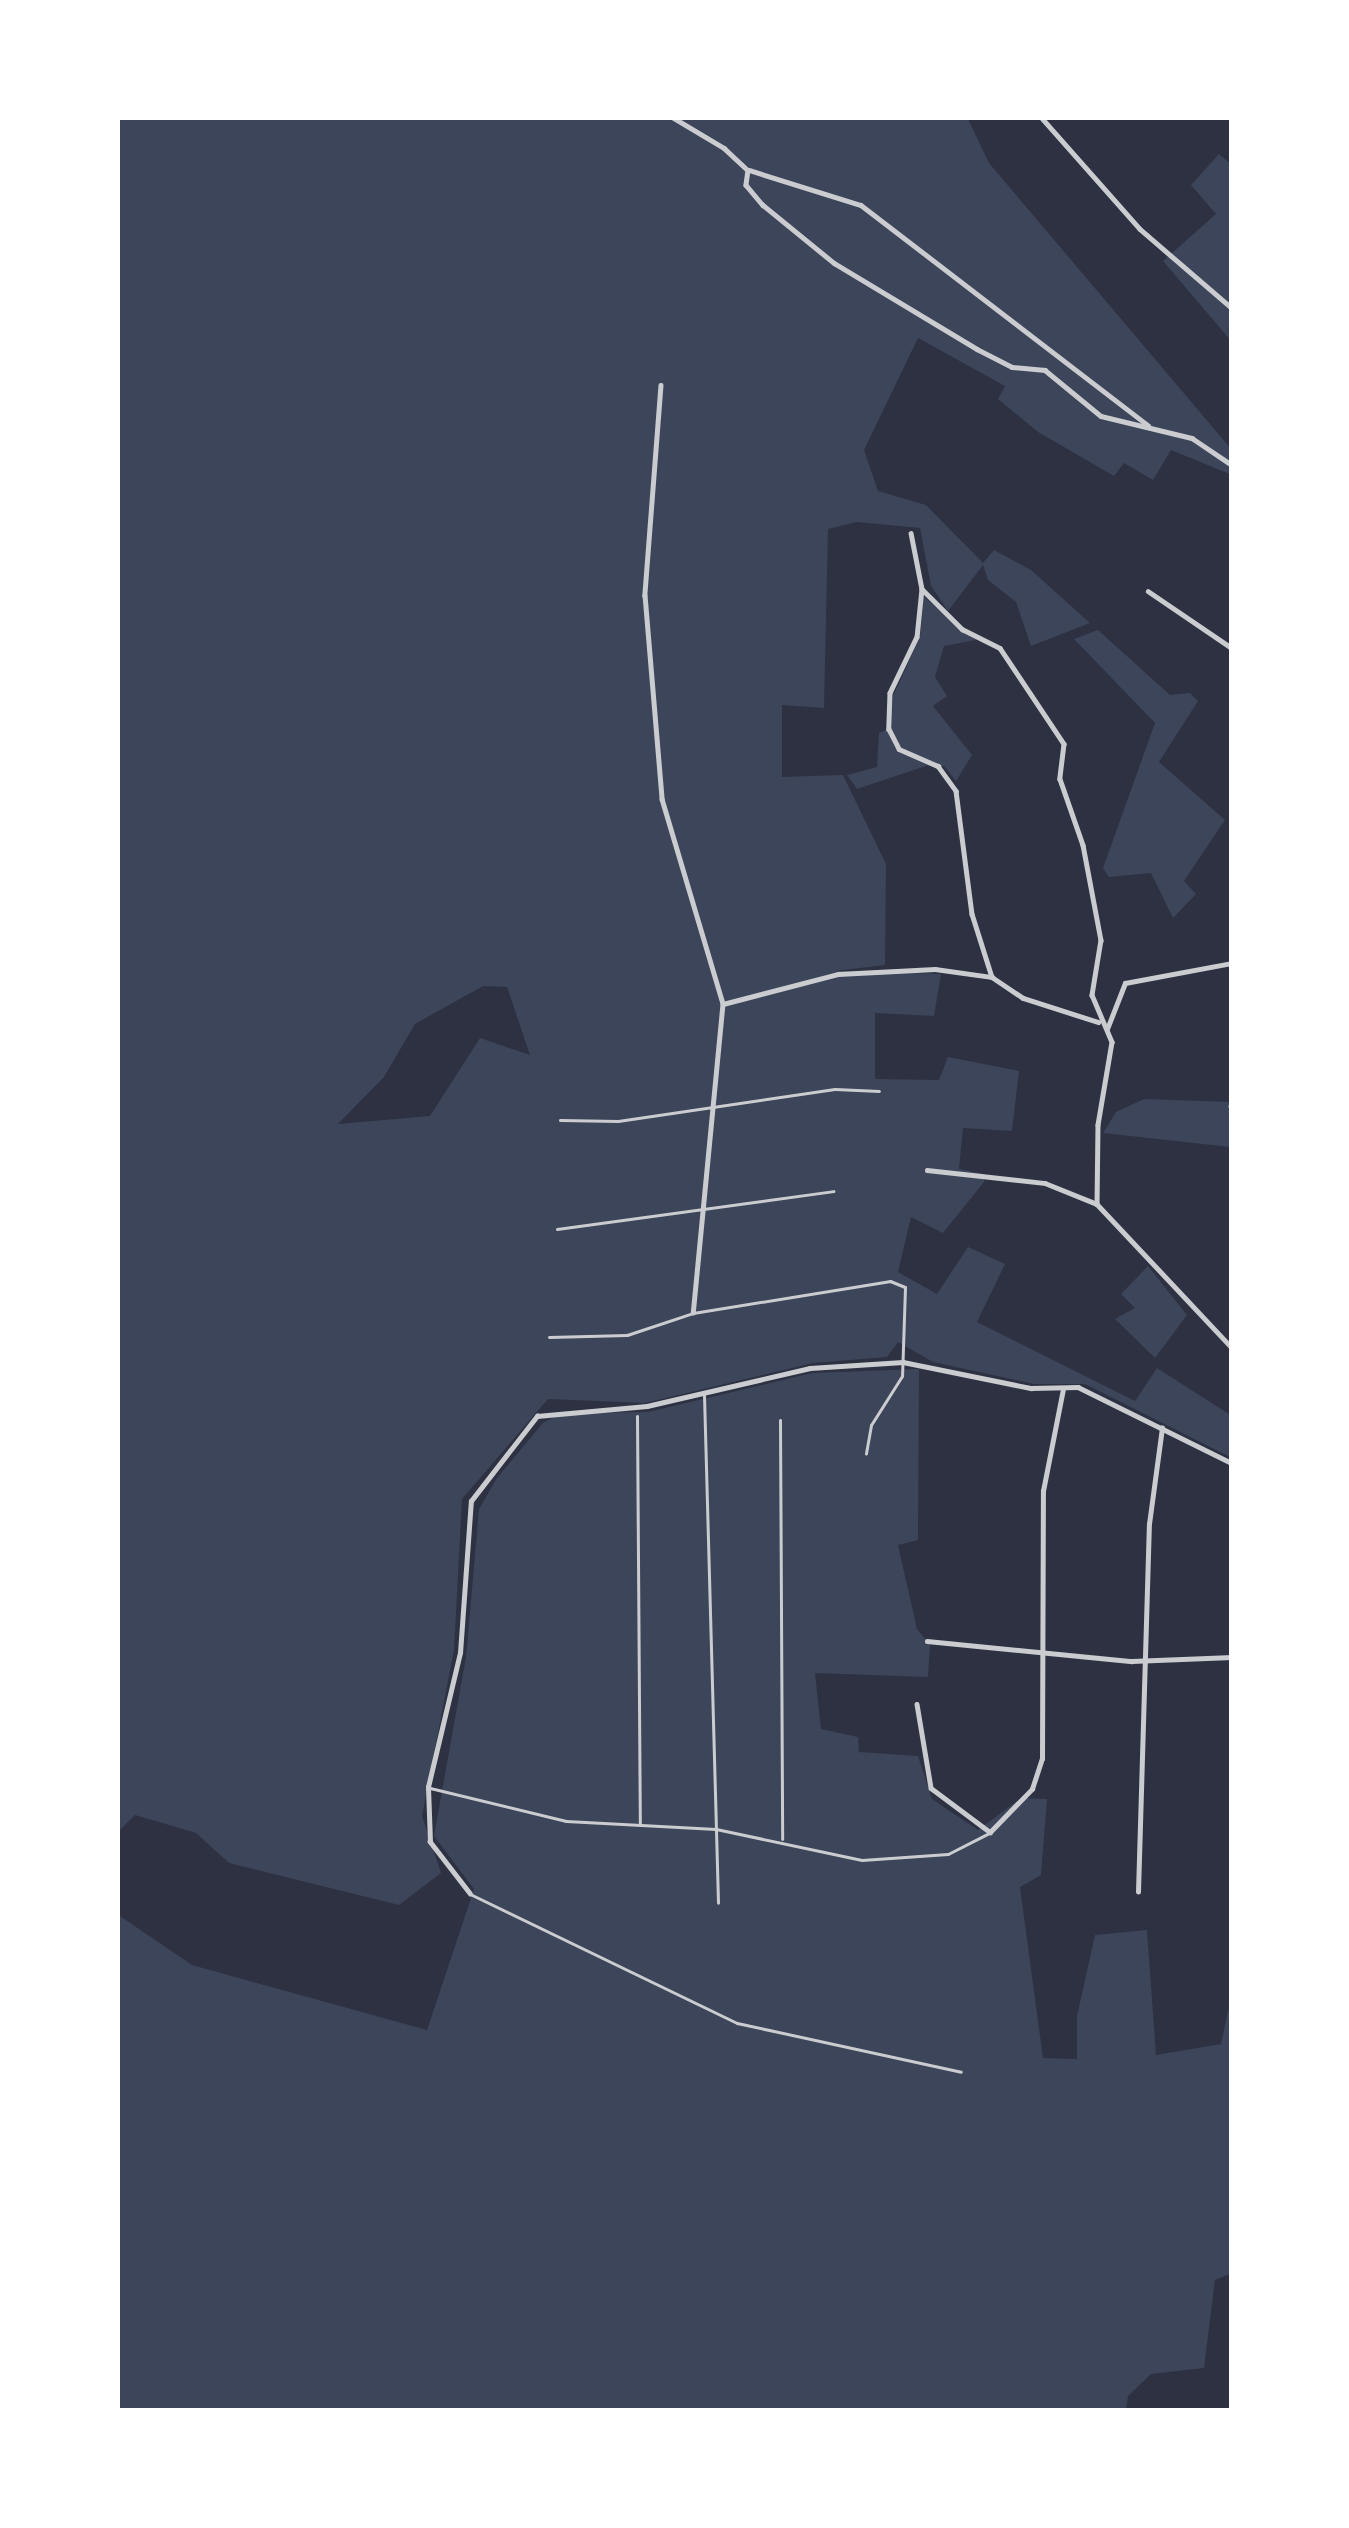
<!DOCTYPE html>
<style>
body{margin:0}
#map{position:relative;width:1349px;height:2528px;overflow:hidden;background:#2d3142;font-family:"Noto Sans",sans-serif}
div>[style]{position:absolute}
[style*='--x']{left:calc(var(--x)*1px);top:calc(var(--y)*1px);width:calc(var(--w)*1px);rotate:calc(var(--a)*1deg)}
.green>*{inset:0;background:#3c4559}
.service>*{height:3px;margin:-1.5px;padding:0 1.5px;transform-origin:1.5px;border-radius:1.5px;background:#caccd0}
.minor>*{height:4.5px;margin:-2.25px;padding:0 2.25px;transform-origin:2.25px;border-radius:2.25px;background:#caccd0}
span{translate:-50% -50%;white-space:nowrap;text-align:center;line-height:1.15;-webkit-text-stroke:9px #fff;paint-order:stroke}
.frame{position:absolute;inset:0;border:120px solid #fff;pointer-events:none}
</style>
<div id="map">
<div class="green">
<div style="clip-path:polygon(evenodd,117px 117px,967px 117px,989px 163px,1232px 450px,1232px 475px,1171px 450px,1153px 480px,1124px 463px,1114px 476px,1038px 432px,998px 399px,1005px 386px,918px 338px,864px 450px,878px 491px,926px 505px,983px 563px,994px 550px,1031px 570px,1090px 623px,1031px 646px,1016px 602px,988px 580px,983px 565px,948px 611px,931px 586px,920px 528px,857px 522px,828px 529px,824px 708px,782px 705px,782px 777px,843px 775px,886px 864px,885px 965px,835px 971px,941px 974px,934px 1016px,875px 1013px,875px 1079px,939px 1080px,948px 1057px,1019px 1071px,1012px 1131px,963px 1128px,959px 1169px,984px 1174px,984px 1182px,943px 1233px,911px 1217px,898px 1272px,937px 1294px,968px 1247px,1005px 1264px,977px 1322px,1135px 1401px,1157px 1368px,1232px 1416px,1232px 1458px,1085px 1384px,1034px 1384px,933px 1362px,898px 1342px,887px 1357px,813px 1363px,645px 1403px,548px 1399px,462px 1499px,454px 1650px,422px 1816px,441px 1873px,399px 1905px,229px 1863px,196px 1833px,135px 1815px,117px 1833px,117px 117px,483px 986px,507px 987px,530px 1055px,480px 1038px,430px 1116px,338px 1124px,384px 1077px,415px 1024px,483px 986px)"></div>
<div style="clip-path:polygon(1219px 154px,1232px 165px,1232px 342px,1163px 261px,1216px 214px,1191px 185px)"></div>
<div style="clip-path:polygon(924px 597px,976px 640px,944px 646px,935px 677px,947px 696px,933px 706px,972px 755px,956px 781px,944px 766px,929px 765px,857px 789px,847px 775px,877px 767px,879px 733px,891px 728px,893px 696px,920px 637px)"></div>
<div style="clip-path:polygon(1098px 630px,1170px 695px,1190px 693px,1198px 701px,1159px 762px,1225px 820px,1184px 881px,1196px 894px,1173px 918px,1151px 873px,1109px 877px,1103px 868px,1155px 723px,1074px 639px)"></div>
<div style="clip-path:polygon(1144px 1099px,1232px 1102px,1232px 1225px,1230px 1147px,1103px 1133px,1116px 1112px)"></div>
<div style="clip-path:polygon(1148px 1266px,1187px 1315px,1155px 1358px,1115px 1319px,1135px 1308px,1121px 1294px)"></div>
<div style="clip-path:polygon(919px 1369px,918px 1540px,898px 1545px,917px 1629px,930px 1645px,928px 1677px,815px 1673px,821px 1729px,858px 1737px,859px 1752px,918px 1756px,932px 1799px,978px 1830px,1021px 1798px,1047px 1799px,1041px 1875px,1020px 1887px,1043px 2058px,1077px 2059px,1077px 2016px,1095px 1935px,1147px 1930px,1156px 2055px,1221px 2044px,1232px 1992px,1232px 2273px,1215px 2280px,1204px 2368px,1151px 2374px,1128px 2396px,1126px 2411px,117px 2411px,117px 1914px,192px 1965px,427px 2030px,474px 1889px,434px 1836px,466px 1657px,479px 1509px,497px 1478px,543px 1423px,562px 1413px,648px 1412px,812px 1373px)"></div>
</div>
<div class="service">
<div style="--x:560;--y:1120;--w:58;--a:1"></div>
<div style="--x:618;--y:1121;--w:219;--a:-8.4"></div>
<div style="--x:835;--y:1089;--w:44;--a:2.6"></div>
<div style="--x:557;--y:1229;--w:279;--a:-7.8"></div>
<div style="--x:549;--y:1337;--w:78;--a:-1.5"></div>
<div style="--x:627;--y:1335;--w:70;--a:-18.4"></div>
<div style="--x:693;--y:1313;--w:200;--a:-9.2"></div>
<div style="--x:890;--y:1281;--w:16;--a:22"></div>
<div style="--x:905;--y:1287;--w:89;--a:91.9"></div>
<div style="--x:902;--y:1376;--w:58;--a:122.3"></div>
<div style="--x:871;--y:1425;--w:29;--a:100"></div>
<div style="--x:704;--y:1395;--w:508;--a:88.42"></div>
<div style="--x:637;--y:1416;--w:409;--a:89.6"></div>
<div style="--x:780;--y:1420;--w:419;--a:89.7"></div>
<div style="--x:430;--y:1788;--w:140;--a:13.6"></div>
<div style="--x:566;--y:1821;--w:150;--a:3.1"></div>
<div style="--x:716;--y:1829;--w:149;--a:12"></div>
<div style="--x:862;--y:1860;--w:86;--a:-4"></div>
<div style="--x:948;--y:1854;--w:46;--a:-27.1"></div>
<div style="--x:470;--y:1894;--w:297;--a:25.8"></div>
<div style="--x:737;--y:2023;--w:229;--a:12.3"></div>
</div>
<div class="minor">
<div style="--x:672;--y:117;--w:61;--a:30.8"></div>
<div style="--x:724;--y:148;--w:33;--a:43"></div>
<div style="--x:748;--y:170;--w:15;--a:98"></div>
<div style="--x:746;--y:185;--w:26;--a:50"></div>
<div style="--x:763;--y:205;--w:92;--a:39.2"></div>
<div style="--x:834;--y:263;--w:167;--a:31"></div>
<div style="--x:977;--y:349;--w:39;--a:27"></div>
<div style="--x:1012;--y:367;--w:33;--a:5"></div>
<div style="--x:1045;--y:370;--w:72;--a:39.4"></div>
<div style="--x:1101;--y:416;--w:94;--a:13.6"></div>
<div style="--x:1192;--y:438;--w:48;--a:34"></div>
<div style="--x:1041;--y:117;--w:149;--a:48.5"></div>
<div style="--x:1140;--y:229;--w:121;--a:40.7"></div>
<div style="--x:749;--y:170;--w:117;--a:17.4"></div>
<div style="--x:861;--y:205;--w:362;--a:37.5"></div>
<div style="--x:661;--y:385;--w:211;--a:94.4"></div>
<div style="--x:645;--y:595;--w:205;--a:85.2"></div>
<div style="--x:662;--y:799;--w:214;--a:73.4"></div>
<div style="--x:723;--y:1004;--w:310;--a:95.5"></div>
<div style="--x:911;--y:533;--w:57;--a:78.9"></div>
<div style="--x:922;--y:589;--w:57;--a:45"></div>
<div style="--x:962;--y:629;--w:42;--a:26.6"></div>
<div style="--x:1000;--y:648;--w:115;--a:56.3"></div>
<div style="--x:1064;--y:744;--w:35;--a:97"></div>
<div style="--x:1060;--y:779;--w:70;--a:70.8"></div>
<div style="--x:1083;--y:845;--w:97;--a:79.3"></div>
<div style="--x:1101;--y:940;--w:56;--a:99.3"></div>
<div style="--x:1092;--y:995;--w:51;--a:66.9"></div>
<div style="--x:1112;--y:1042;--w:84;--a:99.6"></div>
<div style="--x:1098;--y:1125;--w:79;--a:90.7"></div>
<div style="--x:922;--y:589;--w:48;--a:95.9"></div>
<div style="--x:917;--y:637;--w:62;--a:115.7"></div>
<div style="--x:890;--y:693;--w:36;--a:92"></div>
<div style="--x:889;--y:729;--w:22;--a:63"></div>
<div style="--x:899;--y:749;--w:43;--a:23.6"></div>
<div style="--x:938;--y:766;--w:31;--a:54"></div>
<div style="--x:956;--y:791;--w:124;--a:82.6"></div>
<div style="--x:972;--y:914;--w:66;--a:72.4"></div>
<div style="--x:1148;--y:591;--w:102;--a:34.2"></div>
<div style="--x:723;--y:1004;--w:119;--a:-14.6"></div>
<div style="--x:838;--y:974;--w:97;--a:-3"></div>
<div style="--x:935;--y:969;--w:58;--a:8"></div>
<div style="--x:992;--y:977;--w:37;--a:34"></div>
<div style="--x:1023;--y:998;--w:79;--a:17.7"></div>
<div style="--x:1107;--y:1029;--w:49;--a:-68.6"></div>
<div style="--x:1125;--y:983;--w:109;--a:-10.6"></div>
<div style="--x:1231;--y:1106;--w:4;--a:76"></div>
<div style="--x:927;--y:1170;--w:119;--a:6.3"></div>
<div style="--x:1045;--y:1183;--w:56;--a:22"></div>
<div style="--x:1097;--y:1204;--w:197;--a:46.8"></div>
<div style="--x:927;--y:1641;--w:206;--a:5.6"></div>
<div style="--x:1132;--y:1661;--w:100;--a:-2.3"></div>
<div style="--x:917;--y:1704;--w:85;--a:80.5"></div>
<div style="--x:931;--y:1788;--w:74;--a:36.7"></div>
<div style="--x:990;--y:1832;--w:60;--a:-45.7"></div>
<div style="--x:1032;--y:1789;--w:32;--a:-72"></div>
<div style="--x:1042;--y:1759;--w:268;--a:-89.8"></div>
<div style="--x:1043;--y:1491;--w:104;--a:-78.9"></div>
<div style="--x:1138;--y:1892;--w:368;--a:-88.3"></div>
<div style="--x:1149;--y:1524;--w:97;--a:-82.3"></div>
<div style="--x:470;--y:1894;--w:66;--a:-127.6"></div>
<div style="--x:430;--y:1842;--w:55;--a:-92.1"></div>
<div style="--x:428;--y:1787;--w:138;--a:-76.6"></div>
<div style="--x:460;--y:1653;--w:152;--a:-85.9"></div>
<div style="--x:471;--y:1501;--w:108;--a:-52.2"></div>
<div style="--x:537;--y:1416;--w:110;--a:-5.2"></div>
<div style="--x:647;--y:1406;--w:167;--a:-13.1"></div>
<div style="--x:810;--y:1368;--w:93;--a:-3.7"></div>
<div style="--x:903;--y:1362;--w:131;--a:11.5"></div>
<div style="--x:1031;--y:1388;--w:47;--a:-1.2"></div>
<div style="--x:1078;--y:1387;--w:172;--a:26.3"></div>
</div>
<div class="frame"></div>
</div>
